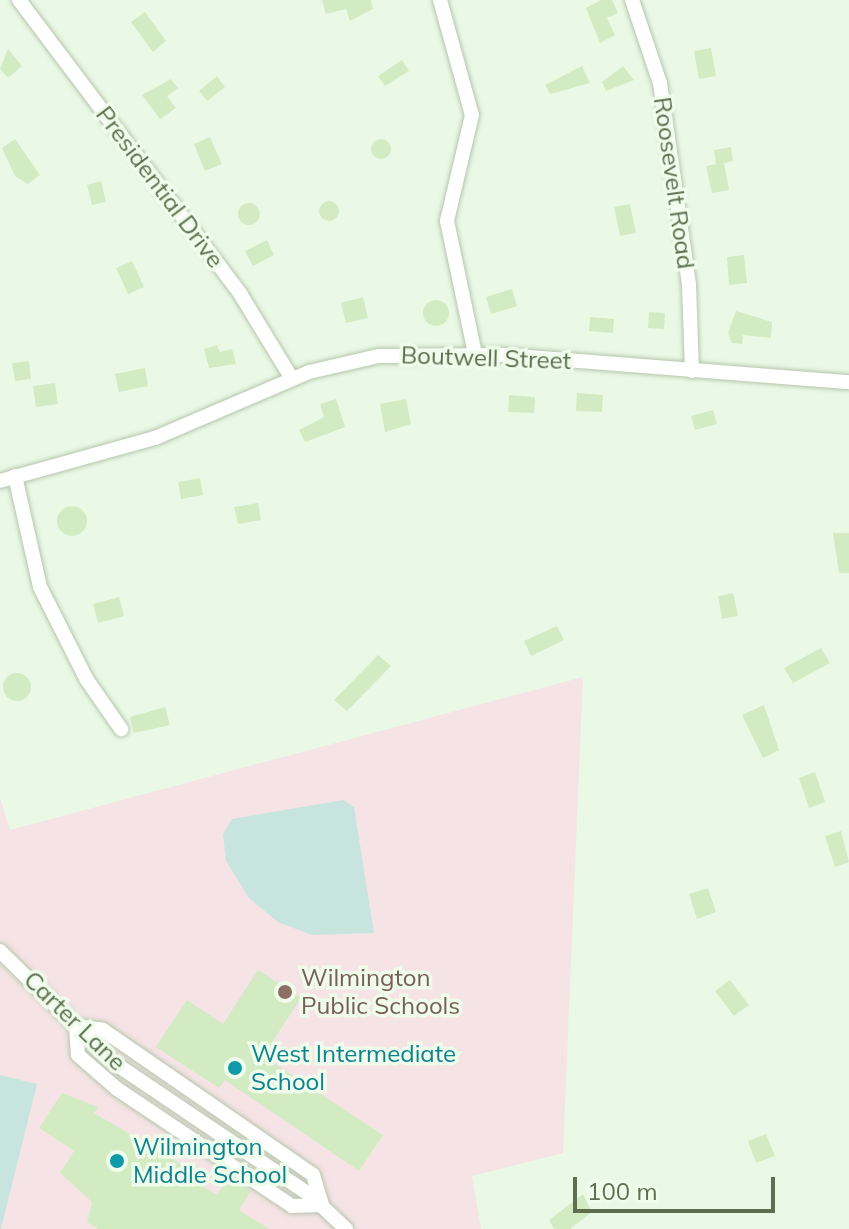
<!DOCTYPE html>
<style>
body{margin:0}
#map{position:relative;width:849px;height:1229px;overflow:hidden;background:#eaf9e6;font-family:Mulish,sans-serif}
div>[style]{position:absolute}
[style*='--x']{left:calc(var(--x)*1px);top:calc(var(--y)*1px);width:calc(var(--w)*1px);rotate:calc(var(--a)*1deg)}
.education>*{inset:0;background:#f5e3e6}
.green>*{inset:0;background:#c7e5de}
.building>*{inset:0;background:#d3ebc2}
.round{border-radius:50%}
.roads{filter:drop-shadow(0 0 2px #b6c6ac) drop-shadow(0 0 2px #b6c6ac)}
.minor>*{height:14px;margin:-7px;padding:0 7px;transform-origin:7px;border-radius:7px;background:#fff}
.dots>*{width:22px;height:22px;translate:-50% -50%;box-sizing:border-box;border:4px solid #effcec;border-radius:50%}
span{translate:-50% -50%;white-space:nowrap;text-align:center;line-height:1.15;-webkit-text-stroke:7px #effcec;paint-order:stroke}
.street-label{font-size:24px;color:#5d6f4f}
.education-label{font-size:24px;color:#785e54}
.left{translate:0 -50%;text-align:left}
.culture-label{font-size:24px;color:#0d838f}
.scale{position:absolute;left:573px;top:1177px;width:202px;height:36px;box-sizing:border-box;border:4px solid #5d6f4f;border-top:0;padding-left:10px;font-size:24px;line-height:28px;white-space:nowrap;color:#5d6f4f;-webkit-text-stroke:6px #effcec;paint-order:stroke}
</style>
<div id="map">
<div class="education">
<div style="clip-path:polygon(583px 677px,563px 1153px,472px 1176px,481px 1229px,0 1229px,0 798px,10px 830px)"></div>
</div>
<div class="green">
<div style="clip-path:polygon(343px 800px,354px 807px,374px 933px,312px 935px,278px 922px,249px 898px,226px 861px,223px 834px,232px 819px)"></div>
<div style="clip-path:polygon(0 1075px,37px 1084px,1px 1229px,0 1229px)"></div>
</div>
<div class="building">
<div style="clip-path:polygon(322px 0,371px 0,373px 9px,350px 21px,346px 9px,326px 14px)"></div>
<div style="clip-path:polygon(601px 0,612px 0,618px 13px,607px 18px,615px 35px,600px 43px,586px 8px)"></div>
<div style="clip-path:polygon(145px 12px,166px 41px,153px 52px,131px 22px)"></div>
<div style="clip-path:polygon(711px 48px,716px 76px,699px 79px,694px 51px)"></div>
<div style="clip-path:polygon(8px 49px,22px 66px,8px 78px,0 69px)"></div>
<div style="clip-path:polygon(402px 60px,409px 71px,385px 86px,378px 76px)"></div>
<div style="clip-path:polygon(582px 66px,590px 83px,550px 94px,545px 85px)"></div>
<div style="clip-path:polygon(623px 66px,634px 80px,606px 91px,602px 82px)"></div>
<div style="clip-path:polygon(217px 76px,225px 87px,207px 101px,199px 91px)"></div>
<div style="clip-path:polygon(171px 79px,178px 88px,167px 96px,176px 108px,160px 119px,142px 95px)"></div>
<div style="clip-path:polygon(210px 137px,222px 164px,205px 171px,194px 144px)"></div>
<div class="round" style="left:371px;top:139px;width:20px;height:20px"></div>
<div style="clip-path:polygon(15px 139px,40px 175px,28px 184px,15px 176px,2px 148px)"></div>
<div style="clip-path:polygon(731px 147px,733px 161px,724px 163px,729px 190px,712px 193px,706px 166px,716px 164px,714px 150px)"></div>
<div style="clip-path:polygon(101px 181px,106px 202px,92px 205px,87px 185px)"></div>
<div class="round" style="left:319px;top:201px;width:20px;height:20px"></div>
<div class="round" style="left:238px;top:203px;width:22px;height:22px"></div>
<div style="clip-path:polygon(630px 204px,636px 233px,620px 236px,614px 207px)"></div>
<div style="clip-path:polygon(267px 240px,274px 255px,253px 266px,245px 251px)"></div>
<div style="clip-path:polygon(744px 255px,747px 283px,729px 285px,727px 257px)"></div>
<div style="clip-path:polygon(132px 261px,144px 287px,128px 294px,116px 268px)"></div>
<div style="clip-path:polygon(512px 289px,517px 306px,491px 314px,486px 297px)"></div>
<div style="clip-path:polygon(363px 297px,368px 318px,346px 323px,341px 303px)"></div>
<div class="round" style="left:423px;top:300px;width:26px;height:26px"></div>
<div style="clip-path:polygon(736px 311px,772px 322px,771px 338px,743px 335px,742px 344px,732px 343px,728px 333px)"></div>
<div style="clip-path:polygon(649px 312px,665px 313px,664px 329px,648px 328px)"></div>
<div style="clip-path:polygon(590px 317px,614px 319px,613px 333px,589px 331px)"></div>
<div style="clip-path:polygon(217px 345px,220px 352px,232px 349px,236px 364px,209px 368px,204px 349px)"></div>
<div style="clip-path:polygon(29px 361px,31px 379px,15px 381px,12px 363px)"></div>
<div style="clip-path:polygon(145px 368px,148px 386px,119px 392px,115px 374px)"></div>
<div style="clip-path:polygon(55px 383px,58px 404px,36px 407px,33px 386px)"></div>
<div style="clip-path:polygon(577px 393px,603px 395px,602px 412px,576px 411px)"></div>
<div style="clip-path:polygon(509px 395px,535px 397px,534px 413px,508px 412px)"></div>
<div style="clip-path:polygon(336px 399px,345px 427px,305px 442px,299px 430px,324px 417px,320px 404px)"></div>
<div style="clip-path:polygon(406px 399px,411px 424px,385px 432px,380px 404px)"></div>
<div style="clip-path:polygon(713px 410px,717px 424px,695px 430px,691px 416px)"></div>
<div style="clip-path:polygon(200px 478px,203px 495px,181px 499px,178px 482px)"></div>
<div style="clip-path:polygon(258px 503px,261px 520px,238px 524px,234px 507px)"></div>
<div class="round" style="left:57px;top:506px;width:30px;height:30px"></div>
<div style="clip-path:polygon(833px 533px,849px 533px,849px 573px,839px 573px)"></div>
<div style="clip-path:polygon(733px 593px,738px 616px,722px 619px,718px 596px)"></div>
<div style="clip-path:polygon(119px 597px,124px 616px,98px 623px,93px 604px)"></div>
<div style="clip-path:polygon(557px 626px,564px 640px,531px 656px,524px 641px)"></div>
<div style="clip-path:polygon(821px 648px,830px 663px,793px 683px,784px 668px)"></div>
<div style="clip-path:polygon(378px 655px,391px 666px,347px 711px,334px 700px)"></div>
<div class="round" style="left:3px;top:673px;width:28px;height:28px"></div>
<div style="clip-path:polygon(764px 705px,779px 750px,763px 758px,742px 715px)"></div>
<div style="clip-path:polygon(165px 707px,170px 725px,134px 733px,130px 717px)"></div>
<div style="clip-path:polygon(815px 772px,825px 802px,809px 808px,799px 778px)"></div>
<div style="clip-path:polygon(841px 831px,849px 862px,835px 867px,825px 836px)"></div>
<div style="clip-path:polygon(708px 888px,716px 912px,697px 919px,689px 894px)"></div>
<div style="clip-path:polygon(258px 970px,301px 998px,263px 1056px,383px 1135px,359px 1171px,225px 1080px,219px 1088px,156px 1047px,187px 1000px,223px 1024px)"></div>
<div style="clip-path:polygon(730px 980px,749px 1005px,734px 1016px,715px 991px)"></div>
<div style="clip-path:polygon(62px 1093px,98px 1107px,94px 1113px,190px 1169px,186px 1175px,217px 1195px,229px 1176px,251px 1191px,239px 1210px,269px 1229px,98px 1229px,87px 1222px,92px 1202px,60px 1173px,74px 1151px,39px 1128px)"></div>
<div style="clip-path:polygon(766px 1134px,775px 1156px,756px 1163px,748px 1141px)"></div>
<div style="clip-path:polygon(583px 1194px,592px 1212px,570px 1229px,554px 1229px,549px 1220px)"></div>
</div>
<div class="roads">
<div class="minor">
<div style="--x:19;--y:0;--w:369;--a:53"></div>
<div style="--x:241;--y:295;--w:98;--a:58.7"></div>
<div style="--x:440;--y:0;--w:119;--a:74.5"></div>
<div style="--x:472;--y:115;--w:109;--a:103.3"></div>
<div style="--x:447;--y:221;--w:136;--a:78.1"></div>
<div style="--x:632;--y:0;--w:88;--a:71.4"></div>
<div style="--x:660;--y:83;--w:204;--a:81.8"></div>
<div style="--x:689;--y:285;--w:86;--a:88"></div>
<div style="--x:15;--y:476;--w:114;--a:77.3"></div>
<div style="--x:40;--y:587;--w:104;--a:63.2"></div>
<div style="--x:87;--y:680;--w:60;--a:55.2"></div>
<div style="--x:0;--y:481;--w:161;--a:-15.5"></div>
<div style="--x:155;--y:438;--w:168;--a:-23.2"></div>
<div style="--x:309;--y:372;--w:72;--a:-12.9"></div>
<div style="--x:379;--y:356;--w:124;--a:-0.5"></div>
<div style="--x:503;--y:355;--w:347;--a:4.5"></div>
<div style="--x:0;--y:951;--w:155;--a:44.7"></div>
<div style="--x:110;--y:1060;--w:240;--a:34"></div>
<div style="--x:309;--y:1194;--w:51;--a:43.4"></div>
<div style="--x:76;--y:1026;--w:27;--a:8"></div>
<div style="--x:103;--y:1030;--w:255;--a:34.6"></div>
<div style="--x:313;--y:1175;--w:31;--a:73"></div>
<div style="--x:322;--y:1205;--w:30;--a:178"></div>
<div style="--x:292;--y:1206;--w:212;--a:-146.2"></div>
<div style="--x:116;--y:1088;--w:50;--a:-139"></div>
<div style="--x:78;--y:1055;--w:29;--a:-94"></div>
</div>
</div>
<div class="dots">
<div style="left:285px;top:992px;background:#8d6e63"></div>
<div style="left:235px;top:1068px;background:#0f9aa8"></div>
<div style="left:117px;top:1161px;background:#0f9aa8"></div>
</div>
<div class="street-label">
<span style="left:674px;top:183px;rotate:82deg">Roosevelt Road</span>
<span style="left:160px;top:187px;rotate:53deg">Presidential Drive</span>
<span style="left:486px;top:358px;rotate:2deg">Boutwell Street</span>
<span style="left:75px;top:1021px;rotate:44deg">Carter Lane</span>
</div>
<div class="education-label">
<span class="left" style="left:301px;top:992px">Wilmington<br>Public Schools</span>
</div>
<div class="culture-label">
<span class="left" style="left:251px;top:1068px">West Intermediate<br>School</span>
<span class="left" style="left:133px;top:1161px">Wilmington<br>Middle School</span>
</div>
<div class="scale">100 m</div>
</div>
